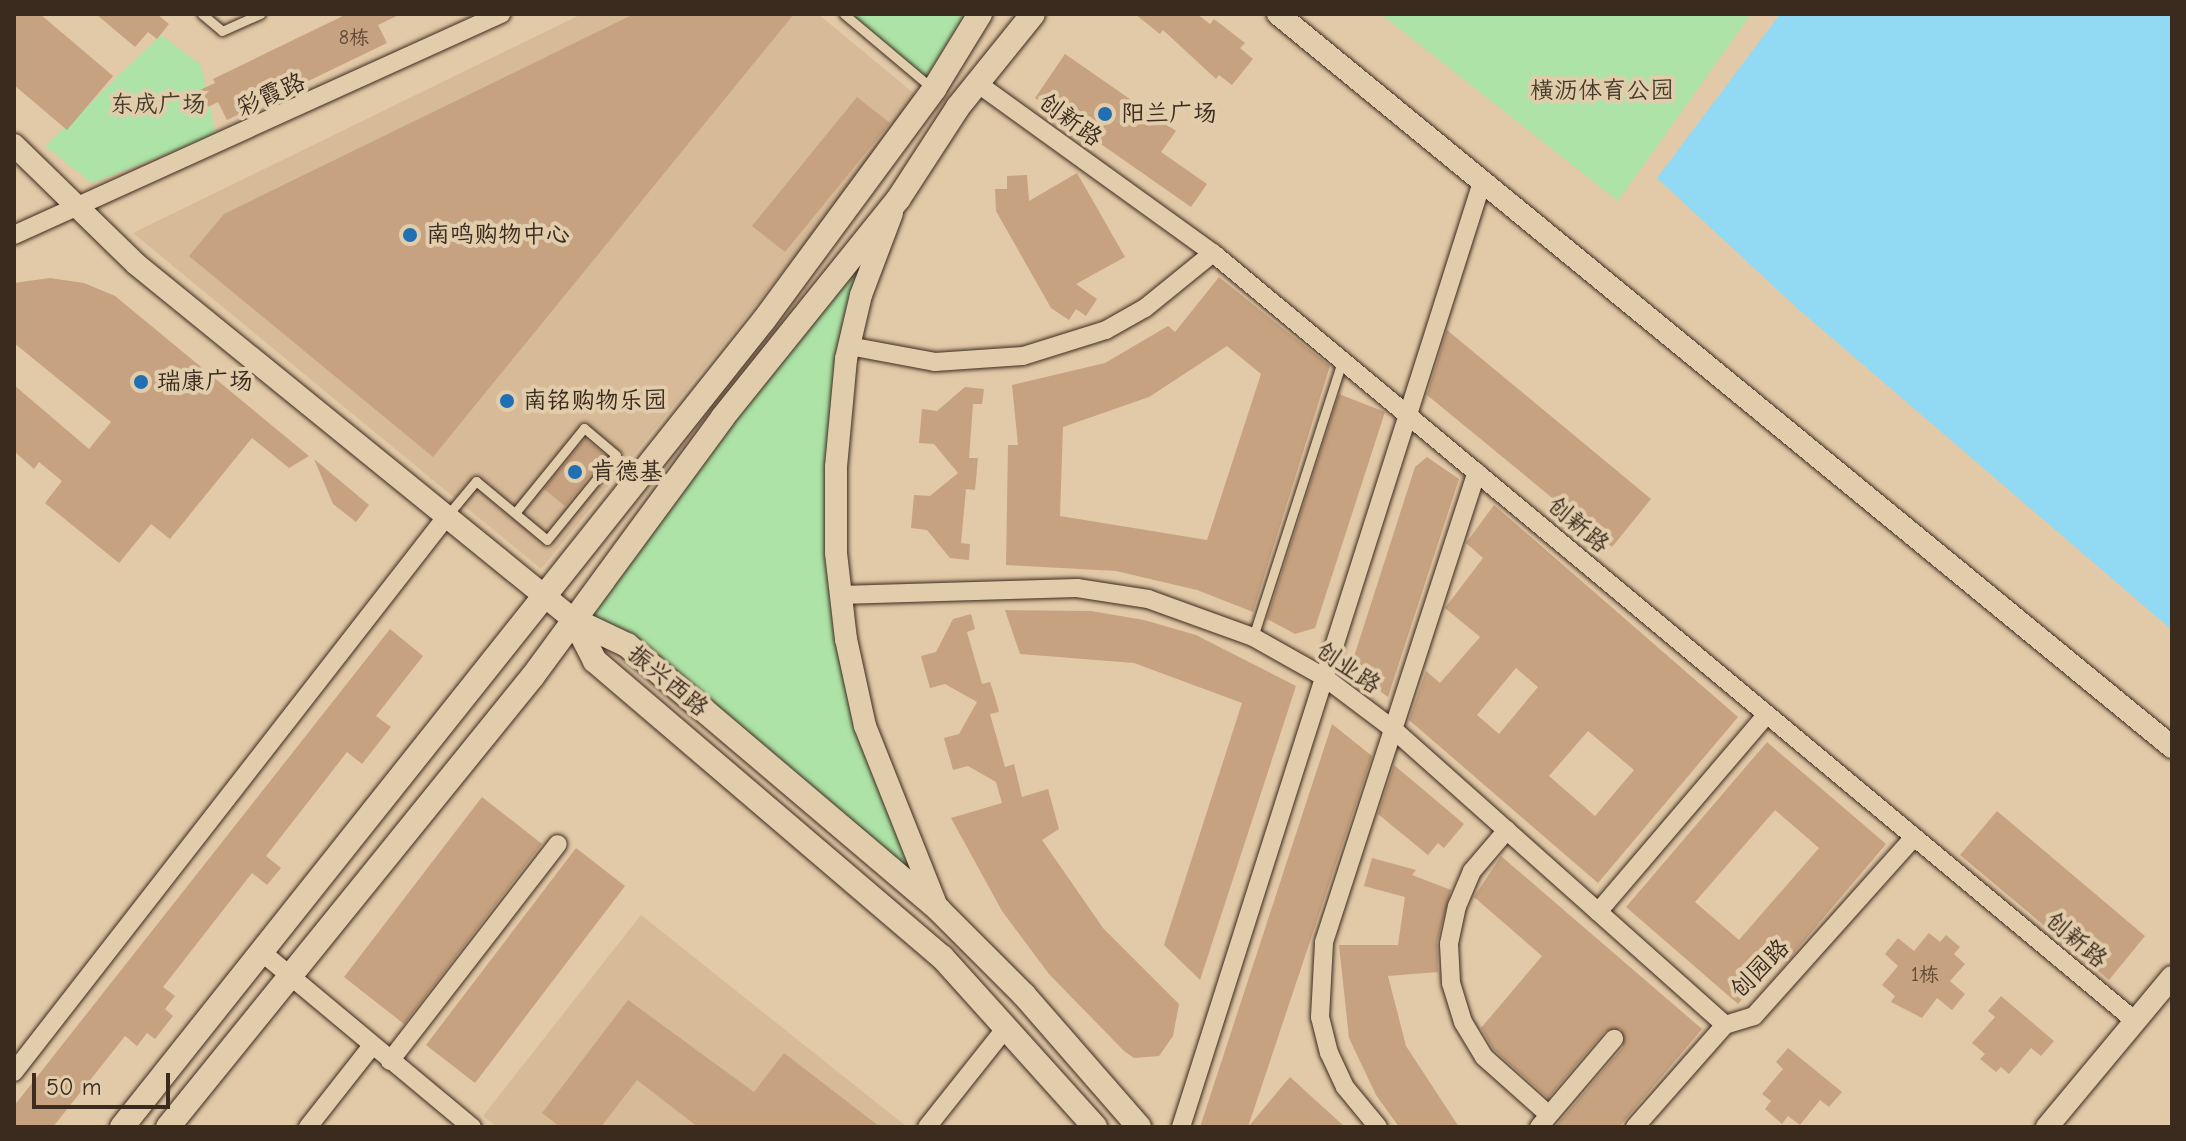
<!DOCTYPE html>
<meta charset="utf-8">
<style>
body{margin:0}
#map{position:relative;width:2186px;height:1141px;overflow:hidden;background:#e2c9a7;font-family:"Comic Neue","LXGW WenKai TC",sans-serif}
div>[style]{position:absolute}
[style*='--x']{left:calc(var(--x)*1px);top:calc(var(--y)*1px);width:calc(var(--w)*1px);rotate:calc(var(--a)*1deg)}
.built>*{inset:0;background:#d7ba98}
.green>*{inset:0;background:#ade3a6}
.water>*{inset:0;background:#92daf3}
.building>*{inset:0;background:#c7a280}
.roads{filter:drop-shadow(0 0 2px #3b2a1e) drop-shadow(0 0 2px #3b2a1e)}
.service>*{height:9px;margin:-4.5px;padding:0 4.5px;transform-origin:4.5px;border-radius:4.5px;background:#e1ccab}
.minor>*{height:18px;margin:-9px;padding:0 9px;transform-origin:9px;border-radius:9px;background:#e1ccab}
.tertiary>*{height:22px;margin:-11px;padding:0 11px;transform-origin:11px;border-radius:11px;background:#e1ccab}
.secondary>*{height:24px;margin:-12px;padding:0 12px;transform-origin:12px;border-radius:12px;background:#e1ccab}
.dots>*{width:22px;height:22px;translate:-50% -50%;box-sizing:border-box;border:4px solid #e1ccab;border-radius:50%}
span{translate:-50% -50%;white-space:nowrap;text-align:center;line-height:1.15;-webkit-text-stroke:8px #e1ccab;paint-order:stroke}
.number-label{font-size:20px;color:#5e4836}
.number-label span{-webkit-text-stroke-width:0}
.park-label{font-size:24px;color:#463c2c}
.street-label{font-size:24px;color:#3b2a1e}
.poi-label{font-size:24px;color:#3b2a1e}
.left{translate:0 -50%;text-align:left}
.frame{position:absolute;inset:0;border:16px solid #3b2a1e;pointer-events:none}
.scale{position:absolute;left:32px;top:1073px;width:138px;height:36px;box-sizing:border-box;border:4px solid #3b2a1e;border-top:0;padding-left:10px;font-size:24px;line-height:28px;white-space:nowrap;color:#3b2a1e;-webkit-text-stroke:6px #e1ccab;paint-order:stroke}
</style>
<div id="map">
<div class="built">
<div style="clip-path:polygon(582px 14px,818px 14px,922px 100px,541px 569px,133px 233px)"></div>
<div style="clip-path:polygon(641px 915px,907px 1127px,497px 1127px,483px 1116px)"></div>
</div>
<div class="green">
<div style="clip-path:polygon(845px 14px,980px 14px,934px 89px)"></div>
<div style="clip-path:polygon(1381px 14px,1751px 14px,1618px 201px)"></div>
<div style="clip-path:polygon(161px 35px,201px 65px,216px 135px,92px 183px,45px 146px)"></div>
<div style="clip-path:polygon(899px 198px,843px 382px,846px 639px,939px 910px,577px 616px)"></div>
</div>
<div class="water">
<div style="clip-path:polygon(1780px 14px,2172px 14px,2172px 630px,1797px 308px,1657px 178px)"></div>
</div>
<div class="building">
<div style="clip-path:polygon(14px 14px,40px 14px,113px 76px,67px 130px,14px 85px)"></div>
<div style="clip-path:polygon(96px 14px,157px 14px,169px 24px,157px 39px,148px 32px,135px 47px)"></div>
<div style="clip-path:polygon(347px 14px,401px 14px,378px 25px,387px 43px,267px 101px,227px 120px,218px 102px,208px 107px,200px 90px,215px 83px,213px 79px)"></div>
<div style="clip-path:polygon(634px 14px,794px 14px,433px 457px,189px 256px,224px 214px)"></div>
<div style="clip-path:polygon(1135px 14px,1197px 14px,1210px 24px,1214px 19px,1245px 43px,1240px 48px,1253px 59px,1232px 85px,1219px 75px,1216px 79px,1163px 30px,1160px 34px)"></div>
<div style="clip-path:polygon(1065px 54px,1176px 131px,1161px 152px,1207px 184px,1191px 207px,1035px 98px)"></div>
<div style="clip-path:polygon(857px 97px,890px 123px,785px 252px,752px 226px)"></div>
<div style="clip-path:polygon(1077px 173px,1125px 257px,1076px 284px,1097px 299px,1086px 316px,1076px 309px,1069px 320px,1051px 308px,996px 211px,995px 189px,1007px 189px,1007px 176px,1027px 175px,1029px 201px)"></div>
<div style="clip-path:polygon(evenodd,1219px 277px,1330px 366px,1253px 612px,1197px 590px,1116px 571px,1006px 565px,1008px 445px,1018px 445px,1012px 385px,1105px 363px,1168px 326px,1175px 332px,1219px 277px,1227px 346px,1261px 374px,1207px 540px,1060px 516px,1063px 427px,1149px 397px,1227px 346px)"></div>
<div style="clip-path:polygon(50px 278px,84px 283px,115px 296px,309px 456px,289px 468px,252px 438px,170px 539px,151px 524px,119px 563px,45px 503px,62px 481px,39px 462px,34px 469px,14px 451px,14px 385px,89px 449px,111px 422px,14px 343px,14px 283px)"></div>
<div style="clip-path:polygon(1447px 330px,1651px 499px,1612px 547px,1427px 395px)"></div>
<div style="clip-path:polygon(965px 387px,984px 389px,982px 404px,973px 404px,969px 458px,978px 458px,975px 490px,966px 489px,961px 543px,970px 544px,969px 560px,950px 558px,927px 530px,911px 528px,914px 495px,930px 496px,958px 473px,934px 444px,919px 443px,922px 409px,937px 411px)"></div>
<div style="clip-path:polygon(1339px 394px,1385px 412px,1315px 628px,1295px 634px,1267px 619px)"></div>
<div style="clip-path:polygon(585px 439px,606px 456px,565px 506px,544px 489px)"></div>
<div style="clip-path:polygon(1427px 457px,1459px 479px,1388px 697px,1350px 669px,1415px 467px)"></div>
<div style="clip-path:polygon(314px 459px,369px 505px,356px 522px,333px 504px)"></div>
<div style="clip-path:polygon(evenodd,1494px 505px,1738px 717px,1598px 883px,1409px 720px,1426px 671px,1440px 683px,1480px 637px,1445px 608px,1483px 558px,1466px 543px,1494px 505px,1516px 668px,1538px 687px,1499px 734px,1477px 715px,1516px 668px,1494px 505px,1588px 731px,1634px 770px,1595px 816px,1549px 776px,1588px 731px)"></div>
<div style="clip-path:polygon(1005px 610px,1091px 611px,1144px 620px,1196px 635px,1296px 686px,1200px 980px,1164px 945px,1242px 703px,1134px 663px,1020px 654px)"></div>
<div style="clip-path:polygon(971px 614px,975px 629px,967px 632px,982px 684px,990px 682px,995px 697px,999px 712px,990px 714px,1005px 767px,1014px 764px,1022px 797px,1048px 789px,1059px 829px,1042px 840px,1103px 928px,1179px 1004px,1173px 1036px,1159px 1056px,1134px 1058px,1124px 1051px,1049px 974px,1002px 911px,951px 818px,1002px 803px,996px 782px,968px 766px,953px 770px,944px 738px,959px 734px,977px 702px,945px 684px,930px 688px,921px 656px,936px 652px,953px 619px)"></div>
<div style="clip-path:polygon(390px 629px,423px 656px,376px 716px,391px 727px,362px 764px,347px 752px,266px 856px,281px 868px,267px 885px,252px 873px,163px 987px,175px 996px,165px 1009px,173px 1016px,155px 1039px,147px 1033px,137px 1046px,125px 1036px,53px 1127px,14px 1127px,14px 1106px)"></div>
<div style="clip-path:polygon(1332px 724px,1372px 756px,1248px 1127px,1290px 1077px,1345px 1127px,1200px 1127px)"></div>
<div style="clip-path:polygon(evenodd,1767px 742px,1886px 844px,1786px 962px,1779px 956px,1738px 1004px,1626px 907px,1767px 742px,1775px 810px,1819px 848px,1739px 940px,1695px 902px,1775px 810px)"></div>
<div style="clip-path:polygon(1394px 765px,1464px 824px,1444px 848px,1438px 843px,1428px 855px,1378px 814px)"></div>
<div style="clip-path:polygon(482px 797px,542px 844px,404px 1024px,344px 977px)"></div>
<div style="clip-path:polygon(1997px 811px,2145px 936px,2109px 980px,1960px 855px)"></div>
<div style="clip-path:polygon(576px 848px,625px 886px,475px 1083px,426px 1045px)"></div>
<div style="clip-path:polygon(1501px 856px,1702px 1029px,1619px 1127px,1555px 1127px,1623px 1047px,1621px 1029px,1605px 1031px,1548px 1098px,1493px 1049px,1481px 1028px,1542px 956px,1474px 897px)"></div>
<div style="clip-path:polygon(1372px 858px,1416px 870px,1412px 875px,1451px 890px,1437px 942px,1438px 972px,1388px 976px,1406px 1046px,1459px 1127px,1399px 1127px,1376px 1095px,1349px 1038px,1339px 945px,1398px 945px,1405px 897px,1364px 886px)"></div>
<div style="clip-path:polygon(1929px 933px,1940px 942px,1946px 935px,1960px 947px,1954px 954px,1965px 964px,1950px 981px,1965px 994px,1952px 1010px,1937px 998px,1922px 1018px,1891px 1002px,1895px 996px,1882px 985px,1898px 966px,1885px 954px,1898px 938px,1914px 951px)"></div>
<div style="clip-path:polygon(2001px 996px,2054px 1041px,2041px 1056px,2031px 1048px,2009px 1074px,2001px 1067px,1996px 1072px,1980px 1059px,1985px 1054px,1972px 1043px,1995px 1017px,1988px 1011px)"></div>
<div style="clip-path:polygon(628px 1000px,754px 1092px,784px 1053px,880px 1127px,698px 1127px,637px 1080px,601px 1127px,560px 1127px,542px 1113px)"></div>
<div style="clip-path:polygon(1788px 1048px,1842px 1092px,1829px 1107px,1820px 1100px,1800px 1125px,1788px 1116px,1782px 1124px,1765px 1109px,1771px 1101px,1762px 1094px,1783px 1069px,1776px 1062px)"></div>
</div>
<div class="roads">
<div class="service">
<div style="--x:202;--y:14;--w:26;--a:40"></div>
<div style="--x:222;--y:31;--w:42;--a:-24.1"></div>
<div style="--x:844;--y:14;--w:116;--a:40.1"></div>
<div style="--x:446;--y:517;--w:47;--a:-50.2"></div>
<div style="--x:476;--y:481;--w:92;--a:39.7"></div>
<div style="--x:547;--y:540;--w:109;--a:-50.9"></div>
<div style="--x:616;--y:455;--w:42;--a:-139.8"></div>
<div style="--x:584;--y:428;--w:109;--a:129.1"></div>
<div style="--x:1253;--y:637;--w:290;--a:-72.1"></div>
</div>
<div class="minor">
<div style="--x:977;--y:83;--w:291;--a:35.8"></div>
<div style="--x:1213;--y:253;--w:1200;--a:39.79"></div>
<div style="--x:14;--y:235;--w:535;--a:-24.41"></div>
<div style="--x:849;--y:346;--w:87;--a:10.5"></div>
<div style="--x:935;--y:362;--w:88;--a:-3.9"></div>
<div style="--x:1023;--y:356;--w:87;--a:-17.4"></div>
<div style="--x:1106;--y:330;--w:45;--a:-29.4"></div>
<div style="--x:1145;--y:308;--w:87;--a:-39"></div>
<div style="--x:840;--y:595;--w:237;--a:-1.7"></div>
<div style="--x:1077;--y:588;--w:72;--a:8.8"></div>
<div style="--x:1148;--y:599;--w:112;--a:19.9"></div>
<div style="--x:1253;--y:637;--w:81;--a:29.4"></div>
<div style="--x:1324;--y:677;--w:86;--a:37"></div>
<div style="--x:1393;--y:729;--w:445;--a:41.7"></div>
<div style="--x:1507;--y:830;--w:54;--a:130.5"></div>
<div style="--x:1472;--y:871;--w:38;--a:113"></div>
<div style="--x:1457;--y:906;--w:39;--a:102"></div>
<div style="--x:1449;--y:944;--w:39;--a:87"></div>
<div style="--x:1451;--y:983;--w:41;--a:72.9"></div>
<div style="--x:1463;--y:1022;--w:41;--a:59"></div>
<div style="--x:1484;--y:1057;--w:87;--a:41.7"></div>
<div style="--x:1598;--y:912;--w:260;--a:-49.5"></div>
<div style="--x:264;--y:954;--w:271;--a:39.8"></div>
<div style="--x:390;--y:1061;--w:274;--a:-52.3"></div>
<div style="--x:14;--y:1072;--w:703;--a:-52.1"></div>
<div style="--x:308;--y:1127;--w:102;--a:-51.8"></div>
<div style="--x:927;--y:1127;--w:125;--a:-51.5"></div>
<div style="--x:1181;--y:1127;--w:992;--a:-72.33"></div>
<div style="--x:1378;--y:1127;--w:52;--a:-129.5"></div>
<div style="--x:1345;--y:1087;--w:38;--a:-115"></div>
<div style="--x:1329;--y:1053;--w:37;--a:-104"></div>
<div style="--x:1320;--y:1017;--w:75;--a:-86.9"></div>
<div style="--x:1324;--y:942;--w:494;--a:-72"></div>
<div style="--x:1539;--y:1127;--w:116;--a:-49.6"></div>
<div style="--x:1635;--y:1127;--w:136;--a:-48.6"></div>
<div style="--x:1725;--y:1025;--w:30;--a:-17"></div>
<div style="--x:1754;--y:1016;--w:240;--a:-48.2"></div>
</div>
<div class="tertiary">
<div style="--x:1278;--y:14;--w:1156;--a:39.35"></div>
<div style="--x:14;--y:145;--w:170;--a:44.3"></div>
<div style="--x:136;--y:264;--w:564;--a:39.1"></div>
<div style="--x:892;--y:213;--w:88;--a:110.7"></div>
<div style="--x:861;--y:295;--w:66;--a:103.2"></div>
<div style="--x:846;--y:359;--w:108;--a:95.3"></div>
<div style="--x:836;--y:467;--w:86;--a:90"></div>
<div style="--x:836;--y:553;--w:87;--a:83.4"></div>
<div style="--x:846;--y:639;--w:89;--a:77.7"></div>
<div style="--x:865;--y:726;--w:197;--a:68.3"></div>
<div style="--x:2047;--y:1127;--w:195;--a:-50.2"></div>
</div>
<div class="secondary">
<div style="--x:574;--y:620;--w:59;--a:25.3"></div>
<div style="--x:627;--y:645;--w:409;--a:40.3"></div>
<div style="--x:939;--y:910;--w:120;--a:45"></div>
<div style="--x:1024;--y:995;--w:175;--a:48.9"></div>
<div style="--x:574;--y:620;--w:46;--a:62.9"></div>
<div style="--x:595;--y:661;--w:456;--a:40.5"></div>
<div style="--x:942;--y:957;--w:229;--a:48"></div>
<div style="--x:122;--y:1127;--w:1031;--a:-51.5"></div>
<div style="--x:764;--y:320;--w:287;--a:-53.6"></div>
<div style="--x:934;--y:89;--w:88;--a:-58.5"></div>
<div style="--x:168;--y:1127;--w:580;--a:-51.02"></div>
<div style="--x:533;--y:676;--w:321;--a:-53.7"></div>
<div style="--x:723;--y:417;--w:281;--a:-51.2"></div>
<div style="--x:899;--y:198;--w:108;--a:-57"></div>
<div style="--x:958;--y:107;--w:119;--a:-51.1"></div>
</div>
</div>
<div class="dots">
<div style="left:1105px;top:114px;background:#1f6fb2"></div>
<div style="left:410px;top:235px;background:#1f6fb2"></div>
<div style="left:141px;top:382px;background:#1f6fb2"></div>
<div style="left:507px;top:401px;background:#1f6fb2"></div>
<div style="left:575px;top:472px;background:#1f6fb2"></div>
</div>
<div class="number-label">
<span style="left:354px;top:37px">8栋</span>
<span style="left:1925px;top:974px">1栋</span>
</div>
<div class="park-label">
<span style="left:1602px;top:91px">横沥体育公园</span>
<span style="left:158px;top:105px">东成广场</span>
</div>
<div class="street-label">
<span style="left:271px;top:95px;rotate:-24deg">彩霞路</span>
<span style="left:1070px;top:120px;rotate:36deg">创新路</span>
<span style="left:1578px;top:525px;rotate:40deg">创新路</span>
<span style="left:1348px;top:668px;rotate:34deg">创业路</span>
<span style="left:668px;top:681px;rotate:40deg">振兴西路</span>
<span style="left:2076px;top:940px;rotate:40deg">创新路</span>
<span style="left:1760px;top:969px;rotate:-45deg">创园路</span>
</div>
<div class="poi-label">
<span class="left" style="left:1121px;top:114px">阳兰广场</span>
<span class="left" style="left:426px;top:235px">南鸣购物中心</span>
<span class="left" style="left:157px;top:382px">瑞康广场</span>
<span class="left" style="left:523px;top:401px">南铭购物乐园</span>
<span class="left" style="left:591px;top:472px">肯德基</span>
</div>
<div class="frame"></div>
<div class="scale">50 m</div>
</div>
